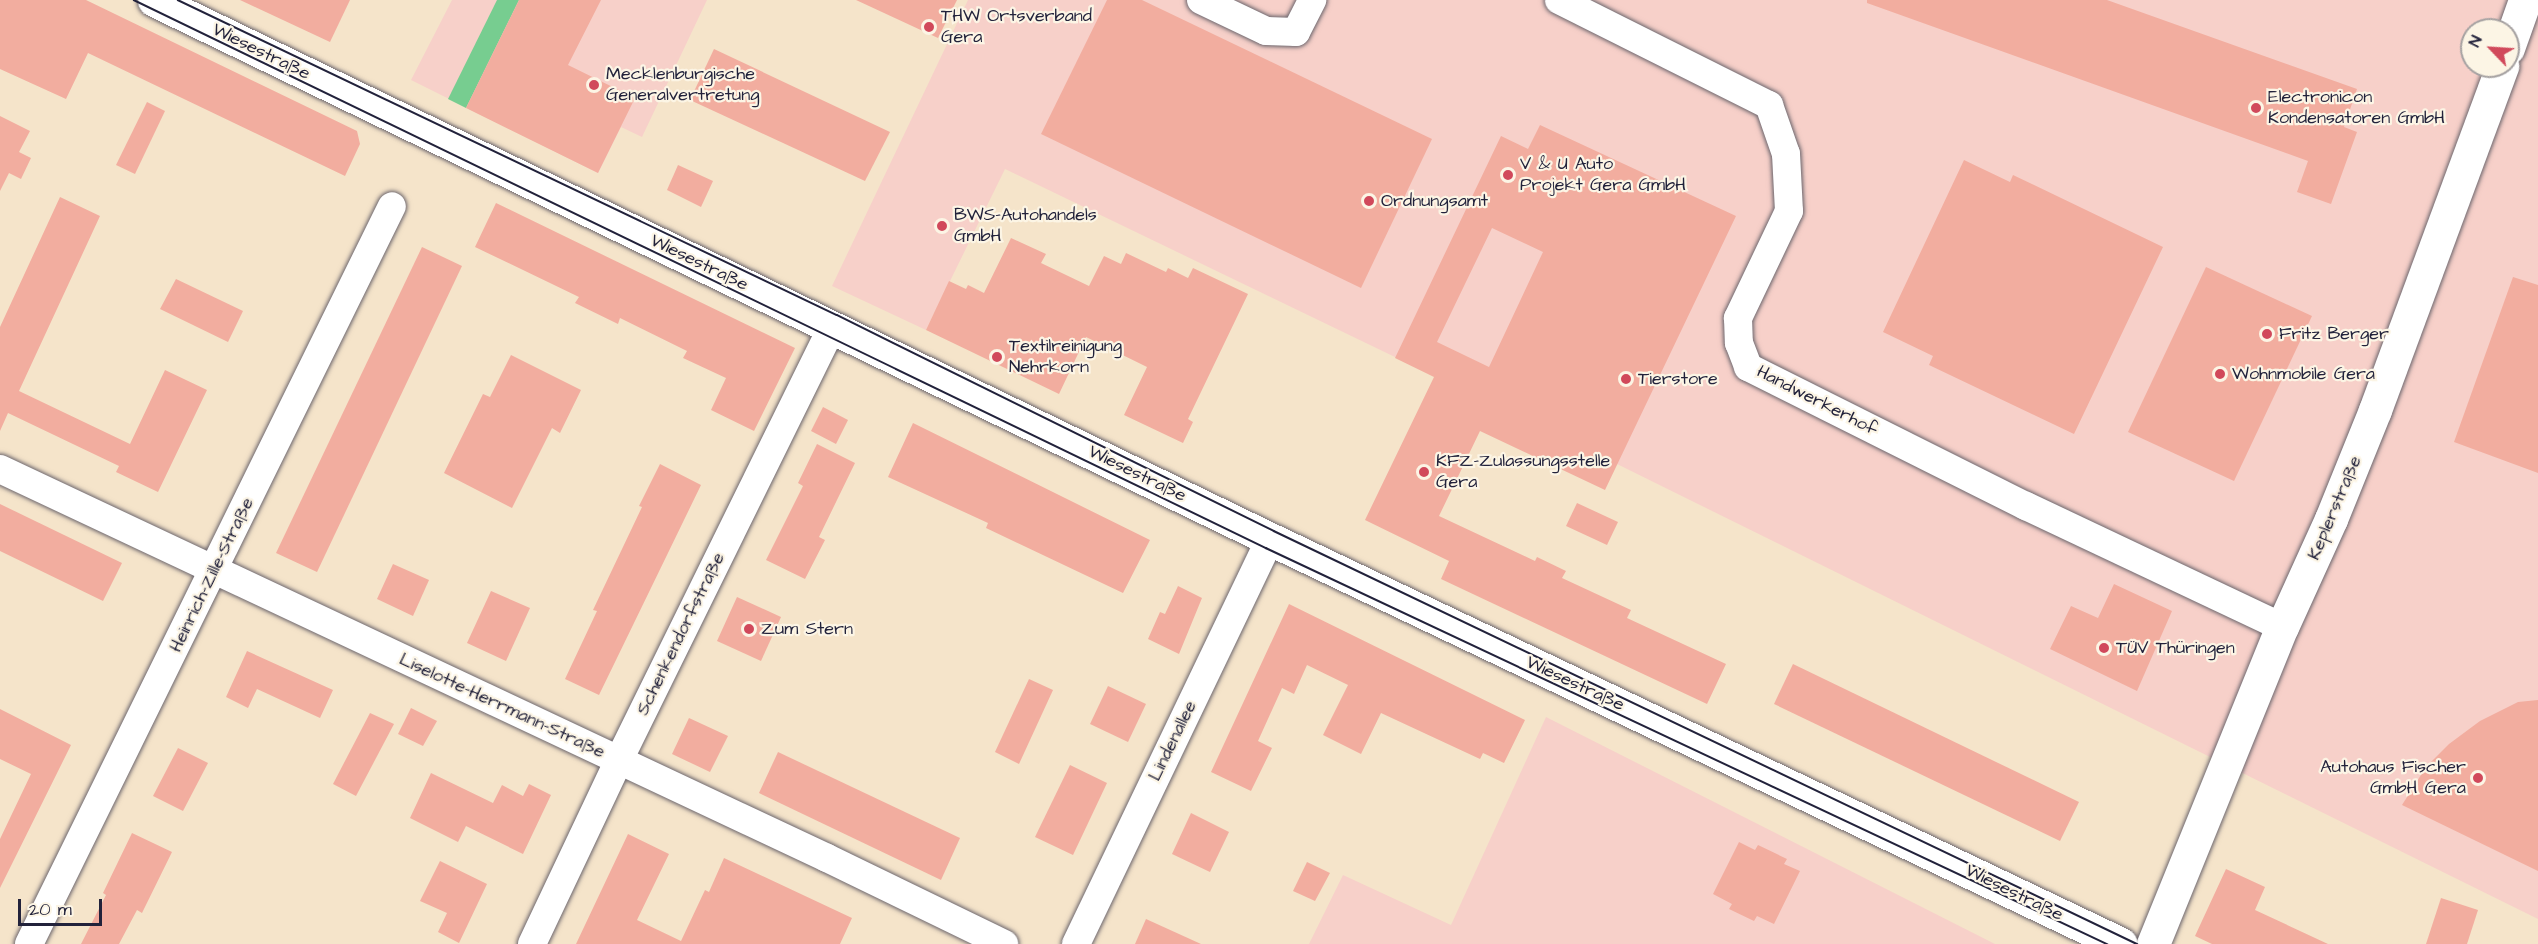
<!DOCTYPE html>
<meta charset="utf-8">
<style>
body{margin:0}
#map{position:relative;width:2538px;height:944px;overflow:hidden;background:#f5e4ca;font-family:"Architects Daughter",sans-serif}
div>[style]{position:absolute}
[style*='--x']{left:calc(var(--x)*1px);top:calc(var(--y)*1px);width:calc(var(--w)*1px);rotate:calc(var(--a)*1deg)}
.built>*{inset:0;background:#f7d0c9}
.green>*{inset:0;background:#77cd90}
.building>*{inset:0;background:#f2ad9f}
.roads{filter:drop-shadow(0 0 2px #6c666d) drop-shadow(0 0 2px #6c666d)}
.street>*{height:28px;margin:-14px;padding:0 14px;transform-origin:14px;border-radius:14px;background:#fff}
.secondary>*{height:33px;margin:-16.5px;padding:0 16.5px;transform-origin:16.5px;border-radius:16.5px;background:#fff}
.tram>*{height:1.5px;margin:-0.75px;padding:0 0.75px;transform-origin:0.75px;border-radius:0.75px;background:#22223b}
.dots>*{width:16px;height:16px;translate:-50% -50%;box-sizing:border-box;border:3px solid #fcf5e5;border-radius:50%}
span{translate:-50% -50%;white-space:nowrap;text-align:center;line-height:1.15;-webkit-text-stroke:4.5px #fcf5e5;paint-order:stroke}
.poi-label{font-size:18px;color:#22223b}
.left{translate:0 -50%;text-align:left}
.right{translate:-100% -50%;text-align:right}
.street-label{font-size:18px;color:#22223b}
.north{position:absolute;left:2460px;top:18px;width:60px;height:60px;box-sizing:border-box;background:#fcf5e5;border:2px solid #a5a1a1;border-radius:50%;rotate:295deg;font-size:16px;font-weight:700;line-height:24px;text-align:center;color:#22223b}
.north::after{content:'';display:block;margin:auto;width:21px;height:27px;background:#d1495b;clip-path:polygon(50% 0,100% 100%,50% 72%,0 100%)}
.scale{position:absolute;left:18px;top:899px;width:84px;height:27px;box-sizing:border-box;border:3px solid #22223b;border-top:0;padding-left:8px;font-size:18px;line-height:21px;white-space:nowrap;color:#22223b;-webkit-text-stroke:4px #fcf5e5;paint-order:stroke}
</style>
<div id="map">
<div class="built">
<div style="clip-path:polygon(452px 0,707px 0,642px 137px,621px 127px,598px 173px,411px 80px)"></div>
<div style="clip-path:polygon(evenodd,968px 0,2538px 0,2538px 919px,1617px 464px,1005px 169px,926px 330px,832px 286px,968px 0,2472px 30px,2508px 30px,2508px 66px,2472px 66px,2472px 30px)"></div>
<div style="clip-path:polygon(1546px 717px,1995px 944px,1309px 944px,1343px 875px,1451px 925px)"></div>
</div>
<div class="green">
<div style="clip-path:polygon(497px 0,519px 0,466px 108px,448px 99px)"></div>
</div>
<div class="building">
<div style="clip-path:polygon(0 0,86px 0,357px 131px,360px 144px,345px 176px,88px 53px,66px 99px,0 69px)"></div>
<div style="clip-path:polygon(240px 0,350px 0,330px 42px)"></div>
<div style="clip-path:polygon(519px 0,601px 0,568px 65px,635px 98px,598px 173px,466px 108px)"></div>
<div style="clip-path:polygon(856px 0,957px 0,938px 38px)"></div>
<div style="clip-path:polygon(1107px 0,1142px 0,1432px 139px,1361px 288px,1041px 134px)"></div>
<div style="clip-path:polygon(1867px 0,2107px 0,2357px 89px,2344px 127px,2357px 132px,2331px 204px,2297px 192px,2308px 161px,1867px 3px)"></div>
<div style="clip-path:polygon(714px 49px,890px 132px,865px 181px,690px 100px)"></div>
<div style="clip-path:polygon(147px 102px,165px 111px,135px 174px,116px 165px)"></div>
<div style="clip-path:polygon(0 116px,30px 131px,19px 152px,31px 158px,21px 179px,9px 173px,0 191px)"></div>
<div style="clip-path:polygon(evenodd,1540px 125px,1736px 216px,1605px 490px,1480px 431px,1439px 516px,1535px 561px,1537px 557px,1566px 571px,1562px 578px,1631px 610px,1627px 618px,1726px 664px,1707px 704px,1441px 579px,1449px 561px,1365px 520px,1434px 377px,1395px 358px,1501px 136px,1528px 149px,1540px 125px,1492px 228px,1543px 252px,1489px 367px,1437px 342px,1492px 228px)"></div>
<div style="clip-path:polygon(1964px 160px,2010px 182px,2013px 175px,2163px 247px,2074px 434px,1929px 365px,1933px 356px,1883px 332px)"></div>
<div style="clip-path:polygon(678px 165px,713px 181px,701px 207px,667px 190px)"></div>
<div style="clip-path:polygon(60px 197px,100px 216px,19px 391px,130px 444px,165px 370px,207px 390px,158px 492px,116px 472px,119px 466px,8px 413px,0 431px,0 327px)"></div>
<div style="clip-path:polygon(496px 203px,795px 348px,754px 431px,711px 410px,726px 378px,683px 358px,687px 351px,620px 318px,618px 324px,575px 303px,579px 297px,475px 247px)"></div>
<div style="clip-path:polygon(1011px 238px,1046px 254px,1041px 263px,1089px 286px,1104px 256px,1121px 264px,1126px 253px,1166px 272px,1168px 268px,1188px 278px,1193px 268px,1248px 294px,1188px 419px,1193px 422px,1183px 443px,1124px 415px,1147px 367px,1086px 337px,1059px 394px,926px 330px,949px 281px,966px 289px,968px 285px,984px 293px)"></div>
<div style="clip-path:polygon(422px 247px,462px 266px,317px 572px,276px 553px)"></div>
<div style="clip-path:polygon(2206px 267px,2312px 316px,2234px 481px,2128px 432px)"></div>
<div style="clip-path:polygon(2513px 277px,2538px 285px,2538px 473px,2454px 442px)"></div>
<div style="clip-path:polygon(176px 279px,243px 311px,228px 342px,160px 309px)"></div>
<div style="clip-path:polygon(511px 355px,581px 390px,560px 433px,552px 428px,512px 508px,444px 473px,483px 394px,490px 397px)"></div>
<div style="clip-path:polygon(823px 407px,848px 420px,836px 444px,811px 431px)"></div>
<div style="clip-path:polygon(913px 423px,1150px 540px,1123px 593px,986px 528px,988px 523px,888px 477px)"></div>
<div style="clip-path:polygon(817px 444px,855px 463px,819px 537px,825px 540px,805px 579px,766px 560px,803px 486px,798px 483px)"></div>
<div style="clip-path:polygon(660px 464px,701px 485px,599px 695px,565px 679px,597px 611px,593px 610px,642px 507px,639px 506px)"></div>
<div style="clip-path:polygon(1577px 503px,1618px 522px,1607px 545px,1566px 526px)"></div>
<div style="clip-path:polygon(0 504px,122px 563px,103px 601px,0 551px)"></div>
<div style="clip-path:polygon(393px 564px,429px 580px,413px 616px,377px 599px)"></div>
<div style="clip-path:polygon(2114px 584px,2172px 611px,2137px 691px,2050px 649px,2071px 606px,2098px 618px)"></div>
<div style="clip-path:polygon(1178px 586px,1202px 598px,1179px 654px,1148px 639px,1160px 612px,1165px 614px)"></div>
<div style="clip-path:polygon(491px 591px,530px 608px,506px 661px,467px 643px)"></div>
<div style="clip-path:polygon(737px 597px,781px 617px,761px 661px,717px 641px)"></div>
<div style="clip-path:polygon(1289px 604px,1525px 720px,1504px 763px,1483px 753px,1480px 759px,1381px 713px,1361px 754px,1323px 735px,1348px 685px,1307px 665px,1294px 694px,1282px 688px,1258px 741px,1272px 748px,1251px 791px,1211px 772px)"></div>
<div style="clip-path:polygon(247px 651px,333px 690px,320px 718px,257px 689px,248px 708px,226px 697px)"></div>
<div style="clip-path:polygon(1793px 664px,2079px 802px,2060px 841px,1774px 704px)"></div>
<div style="clip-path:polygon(1029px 679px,1053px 690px,1019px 764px,995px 752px)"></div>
<div style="clip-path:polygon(1108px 686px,1146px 704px,1128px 742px,1090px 724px)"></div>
<div style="clip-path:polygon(2538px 700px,2538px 871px,2402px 805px,2426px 767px,2449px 744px,2480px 721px,2518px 702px)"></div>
<div style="clip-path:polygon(411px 708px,437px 721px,423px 746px,398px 734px)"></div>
<div style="clip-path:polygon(0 709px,71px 745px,0 888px,0 839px,31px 774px,0 759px)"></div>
<div style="clip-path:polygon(370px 713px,394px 724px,356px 796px,333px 784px)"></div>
<div style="clip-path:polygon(689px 718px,728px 736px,710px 772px,672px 754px)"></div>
<div style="clip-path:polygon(178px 748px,208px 763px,183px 811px,153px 796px)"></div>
<div style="clip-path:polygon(778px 752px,960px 838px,941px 880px,759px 793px)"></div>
<div style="clip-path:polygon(1070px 765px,1107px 783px,1073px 855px,1035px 837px)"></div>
<div style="clip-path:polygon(431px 773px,493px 803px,502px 785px,523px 796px,529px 784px,551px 795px,523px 854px,466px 826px,458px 842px,410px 818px)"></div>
<div style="clip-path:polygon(1191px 813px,1229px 832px,1210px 872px,1172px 854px)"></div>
<div style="clip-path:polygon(132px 833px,172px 852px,142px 913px,137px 910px,119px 944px,81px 944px,106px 895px,103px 893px)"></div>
<div style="clip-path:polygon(628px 834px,669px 854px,637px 920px,681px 941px,705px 890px,709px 892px,724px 858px,852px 918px,840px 944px,576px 944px)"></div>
<div style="clip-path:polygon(1739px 842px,1755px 850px,1758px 845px,1787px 859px,1784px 864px,1800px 871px,1774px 924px,1757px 916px,1754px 921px,1729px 909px,1732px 904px,1713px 894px)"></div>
<div style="clip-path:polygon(440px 861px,487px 884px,459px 943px,438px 932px,447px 913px,420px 901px)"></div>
<div style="clip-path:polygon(1307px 862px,1330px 873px,1315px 901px,1293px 891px)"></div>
<div style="clip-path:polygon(2226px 869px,2265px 887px,2255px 910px,2328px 944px,2212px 944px,2195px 936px)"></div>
<div style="clip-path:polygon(2441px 898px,2478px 910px,2467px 944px,2426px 944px)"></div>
<div style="clip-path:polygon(1146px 919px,1201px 944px,1135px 944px)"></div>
</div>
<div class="roads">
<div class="street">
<div style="--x:1201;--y:0;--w:72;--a:25.5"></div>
<div style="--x:1266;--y:31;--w:30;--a:2"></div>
<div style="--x:1296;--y:32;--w:36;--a:-63"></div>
<div style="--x:1559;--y:0;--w:235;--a:26.6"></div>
<div style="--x:1769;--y:105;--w:52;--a:70.9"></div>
<div style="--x:1786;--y:154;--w:57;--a:87"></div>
<div style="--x:1789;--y:211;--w:119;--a:115.5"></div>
<div style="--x:1738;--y:318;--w:25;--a:88"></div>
<div style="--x:1739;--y:343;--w:26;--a:69"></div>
<div style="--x:1748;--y:367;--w:311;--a:26.6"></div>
<div style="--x:2026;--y:506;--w:283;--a:25.3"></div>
<div style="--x:0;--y:469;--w:914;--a:25.19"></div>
<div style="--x:827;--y:858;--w:197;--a:25.9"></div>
<div style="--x:29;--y:944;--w:822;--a:-63.81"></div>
<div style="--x:532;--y:944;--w:204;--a:-64.7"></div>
<div style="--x:619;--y:760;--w:483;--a:-63.8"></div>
<div style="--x:1076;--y:944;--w:449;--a:-64.4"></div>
</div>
<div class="secondary">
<div style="--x:154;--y:0;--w:1239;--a:25.78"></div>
<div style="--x:1270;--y:539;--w:942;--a:25.45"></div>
<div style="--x:2508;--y:48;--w:51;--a:-70.5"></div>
<div style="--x:2153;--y:944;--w:342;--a:-67.9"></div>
<div style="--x:2282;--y:627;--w:119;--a:-65.6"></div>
<div style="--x:2331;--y:519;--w:118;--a:-68"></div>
<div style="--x:2375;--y:410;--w:367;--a:-69.7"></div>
</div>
</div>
<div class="tram">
<div style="--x:134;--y:0;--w:1258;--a:25.83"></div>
<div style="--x:1266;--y:548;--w:930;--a:25.21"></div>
<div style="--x:178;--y:0;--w:730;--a:25.55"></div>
<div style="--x:837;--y:315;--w:487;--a:26.3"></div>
<div style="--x:1274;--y:531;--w:957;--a:25.57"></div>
</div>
<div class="dots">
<div style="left:929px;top:27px;background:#d1495b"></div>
<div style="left:594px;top:85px;background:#d1495b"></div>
<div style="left:2256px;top:108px;background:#d1495b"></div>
<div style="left:1508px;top:175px;background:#d1495b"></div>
<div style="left:1369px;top:201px;background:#d1495b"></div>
<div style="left:942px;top:226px;background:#d1495b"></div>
<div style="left:2267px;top:334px;background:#d1495b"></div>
<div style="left:997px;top:357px;background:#d1495b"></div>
<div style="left:2220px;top:374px;background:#d1495b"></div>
<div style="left:1626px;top:379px;background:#d1495b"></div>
<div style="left:1424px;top:472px;background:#d1495b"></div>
<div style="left:749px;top:629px;background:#d1495b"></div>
<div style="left:2104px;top:648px;background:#d1495b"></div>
<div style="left:2478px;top:778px;background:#d1495b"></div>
</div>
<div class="poi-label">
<span class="left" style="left:941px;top:27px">THW Ortsverband<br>Gera</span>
<span class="left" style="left:606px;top:85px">Mecklenburgische<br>Generalvertretung</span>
<span class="left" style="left:2268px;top:108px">Electronicon<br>Kondensatoren GmbH</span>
<span class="left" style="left:1520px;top:175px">V &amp; U Auto<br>Projekt Gera GmbH</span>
<span class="left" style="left:1381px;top:201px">Ordnungsamt</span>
<span class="left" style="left:954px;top:226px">BWS-Autohandels<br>GmbH</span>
<span class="left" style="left:2279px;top:334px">Fritz Berger</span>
<span class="left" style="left:1009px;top:357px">Textilreinigung<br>Nehrkorn</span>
<span class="left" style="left:2232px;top:374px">Wohnmobile Gera</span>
<span class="left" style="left:1638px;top:379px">Tierstore</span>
<span class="left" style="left:1436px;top:472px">KFZ-Zulassungsstelle<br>Gera</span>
<span class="left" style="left:761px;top:629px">Zum Stern</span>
<span class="left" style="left:2116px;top:648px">TÜV Thüringen</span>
<span class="right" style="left:2466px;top:778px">Autohaus Fischer<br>GmbH Gera</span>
</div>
<div class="street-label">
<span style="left:261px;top:52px;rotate:26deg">Wiesestraße</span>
<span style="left:699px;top:263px;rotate:26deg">Wiesestraße</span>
<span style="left:1817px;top:401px;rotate:27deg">Handwerkerhof</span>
<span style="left:1137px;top:474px;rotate:26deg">Wiesestraße</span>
<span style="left:2335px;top:508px;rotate:-67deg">Keplerstraße</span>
<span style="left:212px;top:575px;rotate:-64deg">Heinrich-Zille-Straße</span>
<span style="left:681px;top:634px;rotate:-64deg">Schenkendorfstraße</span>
<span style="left:1575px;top:684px;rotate:25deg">Wiesestraße</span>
<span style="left:502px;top:706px;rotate:25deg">Liselotte-Herrmann-Straße</span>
<span style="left:1173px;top:741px;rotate:-64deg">Lindenallee</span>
<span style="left:2014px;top:893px;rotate:26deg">Wiesestraße</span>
</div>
<div class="north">N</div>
<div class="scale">20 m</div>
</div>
